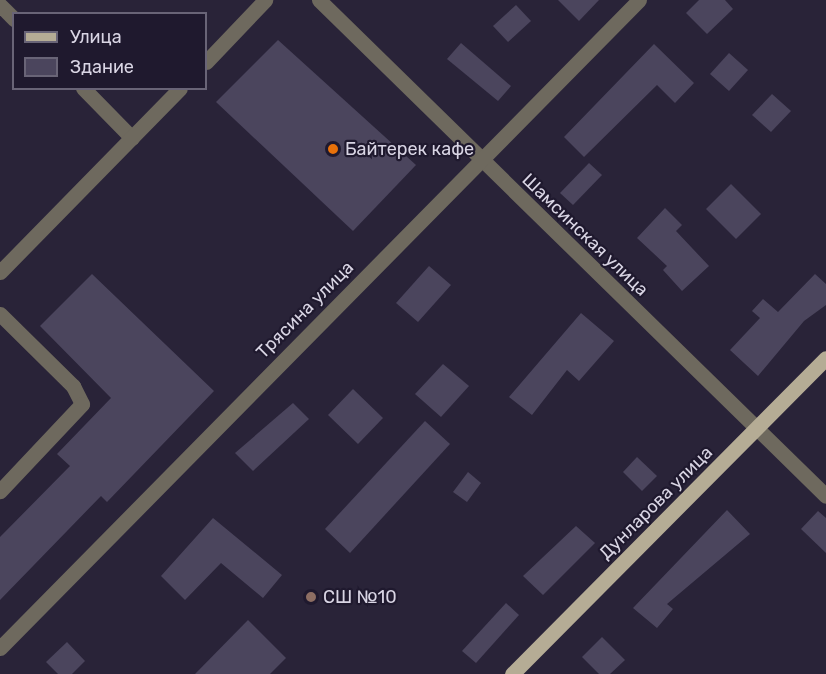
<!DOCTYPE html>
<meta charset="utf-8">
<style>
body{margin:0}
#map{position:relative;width:826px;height:674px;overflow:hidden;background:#292338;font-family:Rubik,sans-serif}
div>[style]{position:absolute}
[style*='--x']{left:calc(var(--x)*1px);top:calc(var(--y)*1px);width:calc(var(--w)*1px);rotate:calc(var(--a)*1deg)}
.building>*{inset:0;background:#4b455d}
.minor>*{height:15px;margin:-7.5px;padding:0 7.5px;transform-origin:7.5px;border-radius:7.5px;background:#6e695e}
.major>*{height:15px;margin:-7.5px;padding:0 7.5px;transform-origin:7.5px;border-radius:7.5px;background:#b5ac95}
.dots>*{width:16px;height:16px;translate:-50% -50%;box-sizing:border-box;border:3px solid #1f192e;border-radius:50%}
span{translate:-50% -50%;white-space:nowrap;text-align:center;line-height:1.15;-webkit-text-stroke:4.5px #1f192e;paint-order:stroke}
.poi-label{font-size:18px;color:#d9d5e4}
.left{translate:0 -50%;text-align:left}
.street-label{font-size:18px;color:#d9d5e4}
.legend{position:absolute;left:12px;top:12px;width:195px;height:78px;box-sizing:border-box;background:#1f192e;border:2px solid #696477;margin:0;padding:8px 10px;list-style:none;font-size:18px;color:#d9d5e4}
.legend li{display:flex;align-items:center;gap:12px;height:30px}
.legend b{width:30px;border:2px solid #696477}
</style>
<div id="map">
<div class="building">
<div style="clip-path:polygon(558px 0,599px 0,579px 21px)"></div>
<div style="clip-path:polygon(699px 0,725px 0,733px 9px,707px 34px,686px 13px)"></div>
<div style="clip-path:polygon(516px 5px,531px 21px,508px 42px,493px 26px)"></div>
<div style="clip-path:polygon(278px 40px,416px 165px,353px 231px,216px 102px)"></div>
<div style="clip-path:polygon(461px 43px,511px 86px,498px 101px,447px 59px)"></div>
<div style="clip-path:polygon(654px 44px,694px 83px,675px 103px,657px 85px,584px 157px,564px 137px)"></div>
<div style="clip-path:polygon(729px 53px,748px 70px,729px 91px,710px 74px)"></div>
<div style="clip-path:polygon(772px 94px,791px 111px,771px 132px,752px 115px)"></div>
<div style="clip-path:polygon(589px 163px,602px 175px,573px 205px,560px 193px)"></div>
<div style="clip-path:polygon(731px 184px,761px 214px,736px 239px,706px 209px)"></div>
<div style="clip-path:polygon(665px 208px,682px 225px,676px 231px,709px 266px,682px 291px,663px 270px,667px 266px,637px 238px)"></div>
<div style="clip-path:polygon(429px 266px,451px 285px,418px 322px,396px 303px)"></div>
<div style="clip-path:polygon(92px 274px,214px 391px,107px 502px,101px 496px,0 600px,0 537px,70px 466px,57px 454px,111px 398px,40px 326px)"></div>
<div style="clip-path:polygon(815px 274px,826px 284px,826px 305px,804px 321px,758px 376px,730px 350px,760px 318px,752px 311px,763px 299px,778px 312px)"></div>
<div style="clip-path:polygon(581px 313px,614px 341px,579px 381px,567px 370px,532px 415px,509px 397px)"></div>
<div style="clip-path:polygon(443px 364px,469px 386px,441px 417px,415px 394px)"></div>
<div style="clip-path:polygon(353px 389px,383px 418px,358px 444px,328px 415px)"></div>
<div style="clip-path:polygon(293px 403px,309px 419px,253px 471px,235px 453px)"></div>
<div style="clip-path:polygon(425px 421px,450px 444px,350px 553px,325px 529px)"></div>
<div style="clip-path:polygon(637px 457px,657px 476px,642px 491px,623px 472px)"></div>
<div style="clip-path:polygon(468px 472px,481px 483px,467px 502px,453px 492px)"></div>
<div style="clip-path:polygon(727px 510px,750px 534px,667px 604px,673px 609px,657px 628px,633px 608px)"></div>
<div style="clip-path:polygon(818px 511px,826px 518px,826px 553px,801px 529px)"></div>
<div style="clip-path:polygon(213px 518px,282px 575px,263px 598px,221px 563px,185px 600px,161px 576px)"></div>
<div style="clip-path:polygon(576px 526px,595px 543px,543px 595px,523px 576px)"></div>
<div style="clip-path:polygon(506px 603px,519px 615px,476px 663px,462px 651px)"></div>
<div style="clip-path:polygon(248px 620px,286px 658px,270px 674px,195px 674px)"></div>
<div style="clip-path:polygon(602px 637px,625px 660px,610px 674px,599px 674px,582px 657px)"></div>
<div style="clip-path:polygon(67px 642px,85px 661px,72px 674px,58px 674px,46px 662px)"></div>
</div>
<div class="minor">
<div style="--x:319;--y:0;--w:709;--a:44.37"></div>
<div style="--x:0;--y:5;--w:20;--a:45"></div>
<div style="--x:206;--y:62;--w:86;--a:-46.4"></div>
<div style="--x:83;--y:88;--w:70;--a:45.6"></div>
<div style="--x:0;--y:272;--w:257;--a:-45.6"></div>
<div style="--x:0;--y:314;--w:103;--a:44.6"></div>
<div style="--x:73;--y:386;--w:20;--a:63"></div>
<div style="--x:82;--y:404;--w:120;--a:133.3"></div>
<div style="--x:0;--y:648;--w:910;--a:-45.4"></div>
</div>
<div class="major">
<div style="--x:512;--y:674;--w:445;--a:-45.2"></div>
</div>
<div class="dots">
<div style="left:333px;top:149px;background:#e8710a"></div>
<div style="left:311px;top:597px;background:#8d6e63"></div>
</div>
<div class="poi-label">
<span class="left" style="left:345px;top:149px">Байтерек кафе</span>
<span class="left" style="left:323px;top:597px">СШ №10</span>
</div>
<div class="street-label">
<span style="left:585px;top:235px;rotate:44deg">Шамсинская улица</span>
<span style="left:305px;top:310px;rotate:-45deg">Трясина улица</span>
<span style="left:656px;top:503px;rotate:-45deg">Дунларова улица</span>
</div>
<ul class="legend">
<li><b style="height:8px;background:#b5ac95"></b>Улица</li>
<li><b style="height:16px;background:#4b455d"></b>Здание</li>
</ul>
</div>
